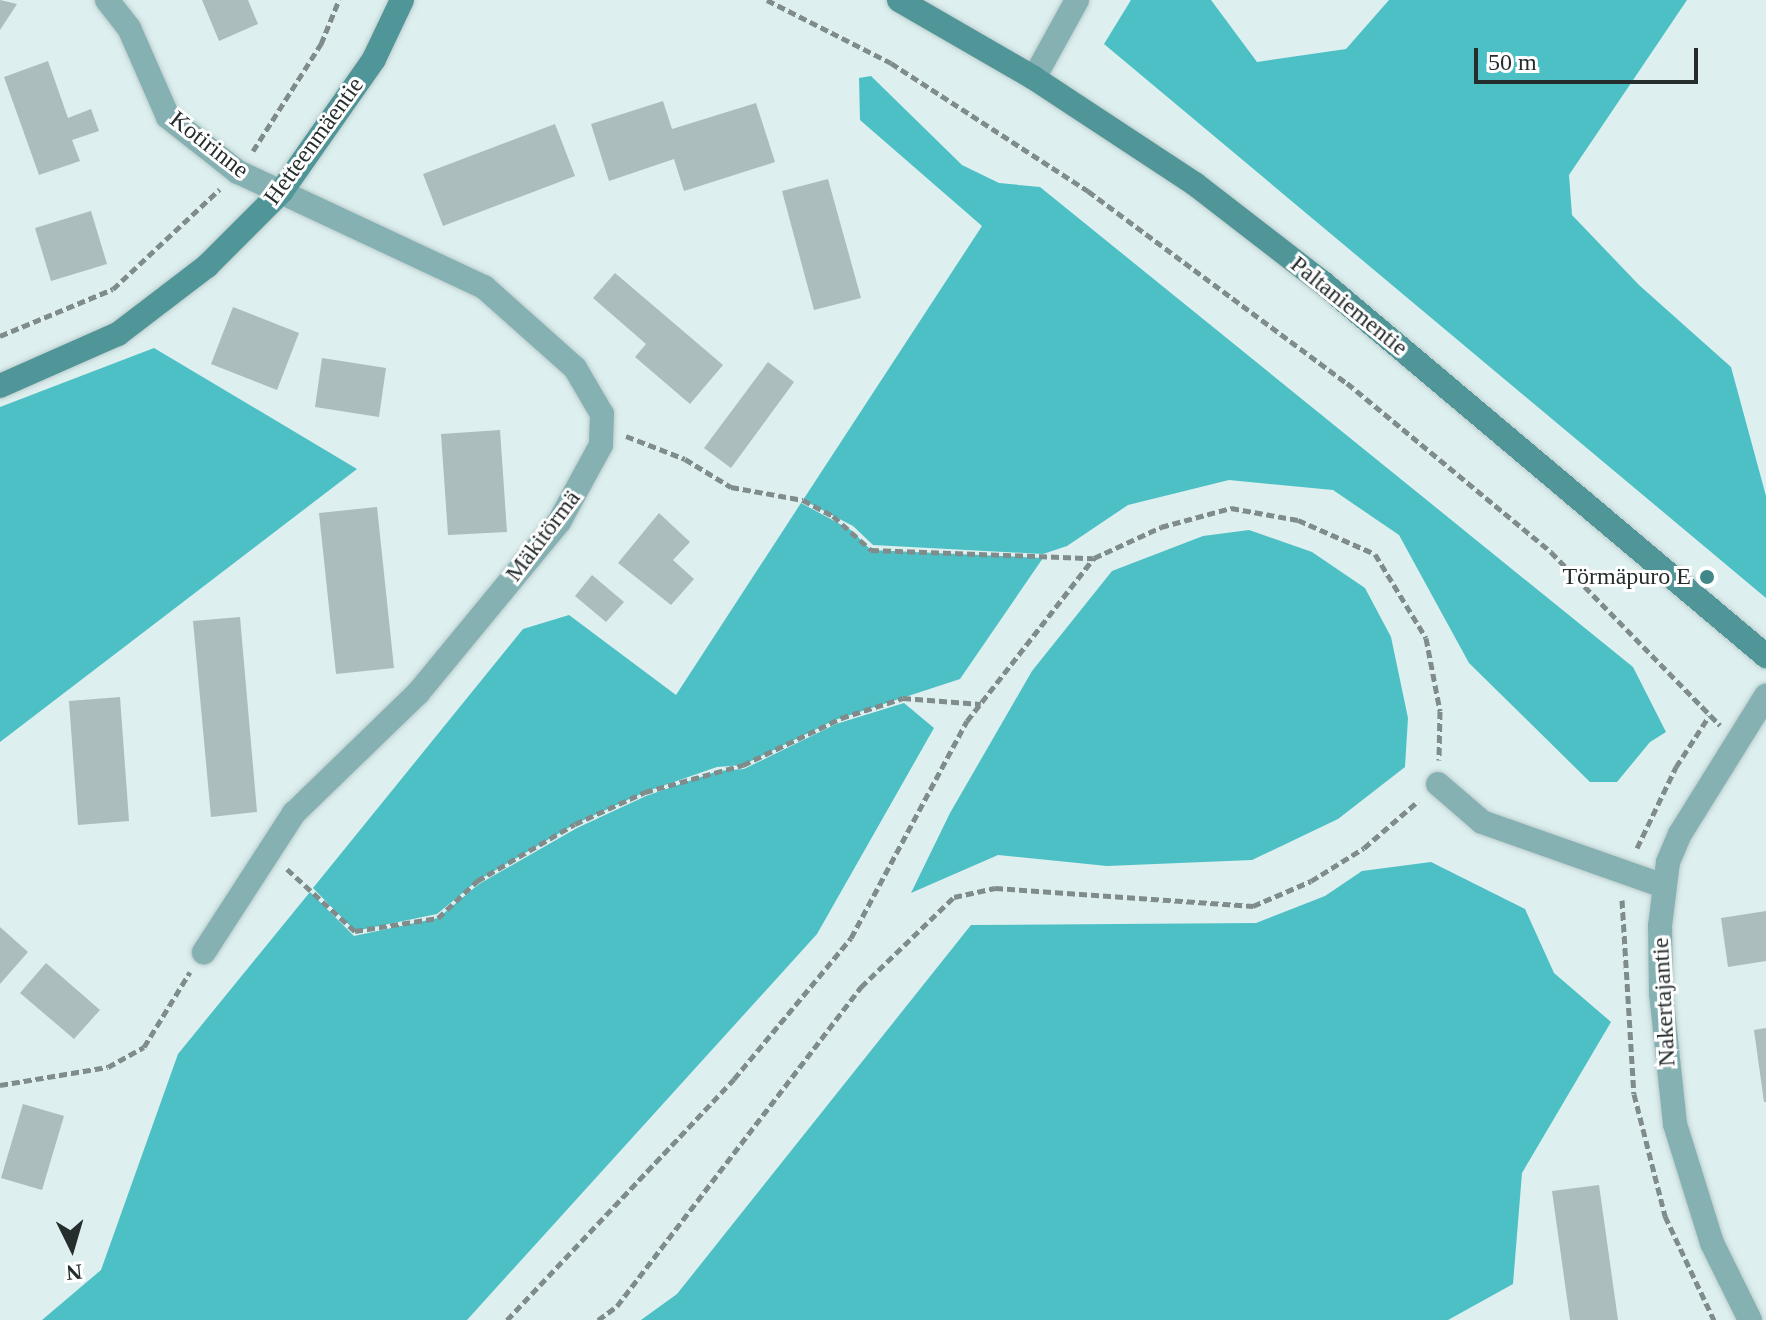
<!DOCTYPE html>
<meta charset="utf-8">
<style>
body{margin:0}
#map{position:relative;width:1766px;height:1320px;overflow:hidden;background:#ddefef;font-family:"Times New Roman",serif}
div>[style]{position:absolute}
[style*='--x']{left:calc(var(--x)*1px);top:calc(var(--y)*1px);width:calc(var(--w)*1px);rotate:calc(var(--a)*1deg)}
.forest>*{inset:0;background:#4dc0c5}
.building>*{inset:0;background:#abbdbd}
.path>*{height:5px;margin-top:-2.5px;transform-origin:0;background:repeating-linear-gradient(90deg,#808c8c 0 8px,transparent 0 12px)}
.roads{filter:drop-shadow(0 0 2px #bccccc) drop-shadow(0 0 2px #bccccc)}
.street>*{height:24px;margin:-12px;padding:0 12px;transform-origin:12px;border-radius:12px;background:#86b1b3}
.secondary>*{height:24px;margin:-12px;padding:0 12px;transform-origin:12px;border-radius:12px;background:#509597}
.dots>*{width:22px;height:22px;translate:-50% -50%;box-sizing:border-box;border:4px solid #fff;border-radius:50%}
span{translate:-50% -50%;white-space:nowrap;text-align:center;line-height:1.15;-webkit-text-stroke:6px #fff;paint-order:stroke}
.street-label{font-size:24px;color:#262d2d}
.poi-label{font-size:24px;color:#262d2d}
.right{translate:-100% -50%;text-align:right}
.north{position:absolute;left:32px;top:1208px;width:80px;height:80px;-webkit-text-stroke:6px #fff;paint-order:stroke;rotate:175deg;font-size:22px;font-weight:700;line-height:32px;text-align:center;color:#262d2d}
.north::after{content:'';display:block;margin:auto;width:28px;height:36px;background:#262d2d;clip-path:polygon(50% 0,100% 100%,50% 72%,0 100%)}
.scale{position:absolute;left:1474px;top:48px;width:224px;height:36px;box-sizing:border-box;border:4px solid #262d2d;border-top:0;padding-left:10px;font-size:24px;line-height:28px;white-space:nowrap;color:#262d2d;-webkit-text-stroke:6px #fff;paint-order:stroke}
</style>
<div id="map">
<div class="forest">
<div style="clip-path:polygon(1131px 0,1211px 0,1257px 62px,1346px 49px,1389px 0,1687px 0,1569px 175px,1572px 215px,1639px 285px,1731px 367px,1766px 496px,1766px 598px,1104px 44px)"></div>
<div style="clip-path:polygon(871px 76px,962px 165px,999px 183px,1040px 187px,1633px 667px,1666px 732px,1650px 742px,1617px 782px,1590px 782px,1469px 663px,1399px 535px,1333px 490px,1229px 480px,1128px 505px,1067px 546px,1043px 554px,873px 545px,853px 526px,803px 500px,982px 226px,860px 120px,859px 78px)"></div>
<div style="clip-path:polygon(154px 348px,357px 469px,0 742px,0 407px)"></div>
<div style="clip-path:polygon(801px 503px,851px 530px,871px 550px,1043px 558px,960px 679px,835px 720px,743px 765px,717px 767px,645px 792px,575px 824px,477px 881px,437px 914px,355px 931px,313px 888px,523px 629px,569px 615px,676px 695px)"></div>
<div style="clip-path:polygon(1249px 530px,1312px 552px,1365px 588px,1391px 637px,1408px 718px,1405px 767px,1338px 819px,1252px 860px,1107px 866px,998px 855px,911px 893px,950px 813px,1032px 671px,1112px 571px,1203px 536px)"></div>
<div style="clip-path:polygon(904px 703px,934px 728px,817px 934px,467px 1320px,42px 1320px,101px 1270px,178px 1054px,310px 892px,354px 936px,438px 918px,479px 884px,577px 828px,646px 796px,718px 771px,744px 769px,836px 724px)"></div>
<div style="clip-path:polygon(1431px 862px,1525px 909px,1554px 973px,1611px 1022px,1522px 1173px,1513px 1284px,1448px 1320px,641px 1320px,677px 1294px,971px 925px,1256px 923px,1325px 896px,1362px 871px)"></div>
</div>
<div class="building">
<div style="clip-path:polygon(0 0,17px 4px,0 30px)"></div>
<div style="clip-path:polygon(202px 0,248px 0,258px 24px,219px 41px)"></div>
<div style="clip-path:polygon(48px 61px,68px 118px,91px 109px,99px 131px,72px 140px,80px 161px,39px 175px,4px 77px)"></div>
<div style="clip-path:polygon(663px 101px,672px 129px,756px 103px,775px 162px,684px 191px,674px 159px,609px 181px,591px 124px)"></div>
<div style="clip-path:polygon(555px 124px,575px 176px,443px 226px,423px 174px)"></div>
<div style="clip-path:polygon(828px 179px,861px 298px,814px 310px,782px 191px)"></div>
<div style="clip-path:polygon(91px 211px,107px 264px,51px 281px,35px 228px)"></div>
<div style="clip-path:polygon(615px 273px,723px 365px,690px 404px,635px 357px,646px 344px,593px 298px)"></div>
<div style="clip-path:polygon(233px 307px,299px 333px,277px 390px,211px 364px)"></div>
<div style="clip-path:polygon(322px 358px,386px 368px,379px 417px,315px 407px)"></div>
<div style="clip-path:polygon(768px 362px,794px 382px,731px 468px,704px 448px)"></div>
<div style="clip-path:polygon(500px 430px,507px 532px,448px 535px,441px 434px)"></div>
<div style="clip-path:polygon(377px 507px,394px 668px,336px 674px,319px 513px)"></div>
<div style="clip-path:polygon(659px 513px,690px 542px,673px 560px,694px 579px,671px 605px,618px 563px)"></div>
<div style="clip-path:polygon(592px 575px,624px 602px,606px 622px,575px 596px)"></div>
<div style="clip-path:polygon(240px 617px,257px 812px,211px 817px,193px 621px)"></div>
<div style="clip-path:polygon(120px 697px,129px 821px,78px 825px,69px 701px)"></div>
<div style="clip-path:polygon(1766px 911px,1766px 961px,1728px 967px,1721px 918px)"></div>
<div style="clip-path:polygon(0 927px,28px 952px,0 984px)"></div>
<div style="clip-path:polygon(46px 963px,100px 1010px,74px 1039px,20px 993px)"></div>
<div style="clip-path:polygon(1766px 1028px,1766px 1102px,1764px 1102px,1754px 1030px)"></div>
<div style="clip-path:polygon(23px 1104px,64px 1116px,42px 1190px,1px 1178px)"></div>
<div style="clip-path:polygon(1599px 1185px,1618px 1320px,1570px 1320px,1552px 1191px)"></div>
</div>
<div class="path">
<div style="--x:767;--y:0;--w:139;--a:26.9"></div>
<div style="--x:891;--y:63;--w:235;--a:33"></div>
<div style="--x:1088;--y:191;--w:322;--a:36.6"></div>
<div style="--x:1347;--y:383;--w:265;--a:39.6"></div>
<div style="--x:1551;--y:552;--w:242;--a:45.7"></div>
<div style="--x:253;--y:151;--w:127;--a:-57.6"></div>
<div style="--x:321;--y:44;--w:48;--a:-67.8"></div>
<div style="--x:0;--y:336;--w:122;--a:-22.6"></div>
<div style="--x:113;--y:289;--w:146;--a:-43.1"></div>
<div style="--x:626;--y:436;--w:63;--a:21.3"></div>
<div style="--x:685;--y:459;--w:54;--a:31.3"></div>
<div style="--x:731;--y:487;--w:73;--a:10.2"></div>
<div style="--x:803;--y:500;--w:34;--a:28"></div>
<div style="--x:833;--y:516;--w:51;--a:41.8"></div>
<div style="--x:871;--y:550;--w:222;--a:2.1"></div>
<div style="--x:1637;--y:848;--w:90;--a:-64.3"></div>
<div style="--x:1676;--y:767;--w:61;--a:-57.1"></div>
<div style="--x:287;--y:869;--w:92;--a:42.4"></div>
<div style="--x:355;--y:931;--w:84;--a:-8.9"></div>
<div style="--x:438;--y:918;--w:54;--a:-43.5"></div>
<div style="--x:477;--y:881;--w:113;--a:-30.2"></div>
<div style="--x:575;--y:824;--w:77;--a:-24.6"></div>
<div style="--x:645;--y:792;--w:102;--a:-15.4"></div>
<div style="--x:743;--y:765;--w:109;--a:-25.6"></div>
<div style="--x:841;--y:718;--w:65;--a:-17.9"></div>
<div style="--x:903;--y:698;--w:78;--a:4.4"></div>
<div style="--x:1622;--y:900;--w:194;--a:86.5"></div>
<div style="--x:1634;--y:1094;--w:126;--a:75.7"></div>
<div style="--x:1665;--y:1216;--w:115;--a:64.8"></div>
<div style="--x:0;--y:1085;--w:109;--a:-9.5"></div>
<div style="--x:108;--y:1067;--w:41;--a:-29.1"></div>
<div style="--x:144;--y:1047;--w:88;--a:-58.5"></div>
<div style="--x:507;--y:1320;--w:331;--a:-46.7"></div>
<div style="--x:734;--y:1079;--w:183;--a:-50.3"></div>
<div style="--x:851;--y:938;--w:246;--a:-61.9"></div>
<div style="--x:967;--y:721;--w:207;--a:-52.1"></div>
<div style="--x:1094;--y:558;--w:74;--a:-24.8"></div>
<div style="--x:1161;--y:527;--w:73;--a:-15.2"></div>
<div style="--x:1231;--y:508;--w:68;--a:10.2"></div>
<div style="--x:1298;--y:520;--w:84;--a:23.8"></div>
<div style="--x:1375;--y:554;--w:98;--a:58.7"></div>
<div style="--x:1426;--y:638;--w:74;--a:79.1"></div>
<div style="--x:1440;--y:711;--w:49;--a:91.2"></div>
<div style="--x:598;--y:1320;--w:24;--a:-36"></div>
<div style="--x:617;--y:1306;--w:402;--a:-52.6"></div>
<div style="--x:861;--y:987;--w:129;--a:-44.1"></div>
<div style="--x:954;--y:897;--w:42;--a:-12.4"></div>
<div style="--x:995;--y:888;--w:259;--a:4"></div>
<div style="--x:1253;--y:906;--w:63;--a:-23.3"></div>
<div style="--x:1311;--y:881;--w:62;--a:-31.9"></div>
<div style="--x:1364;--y:848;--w:72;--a:-41"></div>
</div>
<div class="roads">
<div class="street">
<div style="--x:107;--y:0;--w:36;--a:52"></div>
<div style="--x:129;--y:28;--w:97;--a:66.3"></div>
<div style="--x:168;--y:117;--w:89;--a:38.2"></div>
<div style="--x:238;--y:172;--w:272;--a:25.1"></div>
<div style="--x:484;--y:287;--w:122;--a:41.7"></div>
<div style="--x:575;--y:368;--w:53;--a:59.6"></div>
<div style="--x:602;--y:414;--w:31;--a:92"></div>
<div style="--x:601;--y:445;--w:88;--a:118.6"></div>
<div style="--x:559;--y:522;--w:222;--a:129.5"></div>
<div style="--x:418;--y:693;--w:173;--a:135.9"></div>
<div style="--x:294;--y:813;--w:166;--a:122.9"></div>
<div style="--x:1034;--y:78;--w:89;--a:-61.1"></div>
<div style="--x:1438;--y:784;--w:58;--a:40.8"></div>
<div style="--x:1482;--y:822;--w:193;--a:19.4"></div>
<div style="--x:1750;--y:1320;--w:86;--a:-116.3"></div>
<div style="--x:1712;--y:1243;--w:125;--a:-107.3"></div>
<div style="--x:1675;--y:1124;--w:131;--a:-96.1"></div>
<div style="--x:1661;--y:994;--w:68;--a:-90.8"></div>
<div style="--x:1660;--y:926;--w:64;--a:-82.9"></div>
<div style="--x:1668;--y:862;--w:30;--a:-67"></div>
<div style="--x:1680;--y:834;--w:163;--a:-58.1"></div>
</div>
<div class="secondary">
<div style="--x:899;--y:0;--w:156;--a:30"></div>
<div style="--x:1034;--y:78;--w:193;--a:33.4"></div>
<div style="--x:1195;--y:184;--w:160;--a:37.7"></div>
<div style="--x:1322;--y:282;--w:581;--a:40.11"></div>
<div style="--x:0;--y:386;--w:129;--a:-23.8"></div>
<div style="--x:118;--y:334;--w:112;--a:-37.4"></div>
<div style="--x:207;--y:266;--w:105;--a:-45"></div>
<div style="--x:281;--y:192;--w:162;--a:-55"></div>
<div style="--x:374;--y:59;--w:65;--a:-64.6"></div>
</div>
</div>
<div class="dots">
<div style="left:1707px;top:577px;background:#3f8789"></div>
</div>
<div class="street-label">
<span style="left:314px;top:141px;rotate:-54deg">Hetteenmäentie</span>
<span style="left:209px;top:145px;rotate:38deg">Kotirinne</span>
<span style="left:1349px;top:306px;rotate:39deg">Paltaniementie</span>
<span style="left:543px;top:536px;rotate:-53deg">Mäkitörmä</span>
<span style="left:1664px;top:1002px;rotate:-93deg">Nakertajantie</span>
</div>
<div class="poi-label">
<span class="right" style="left:1691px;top:577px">Törmäpuro E</span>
</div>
<div class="north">N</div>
<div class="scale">50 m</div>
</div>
